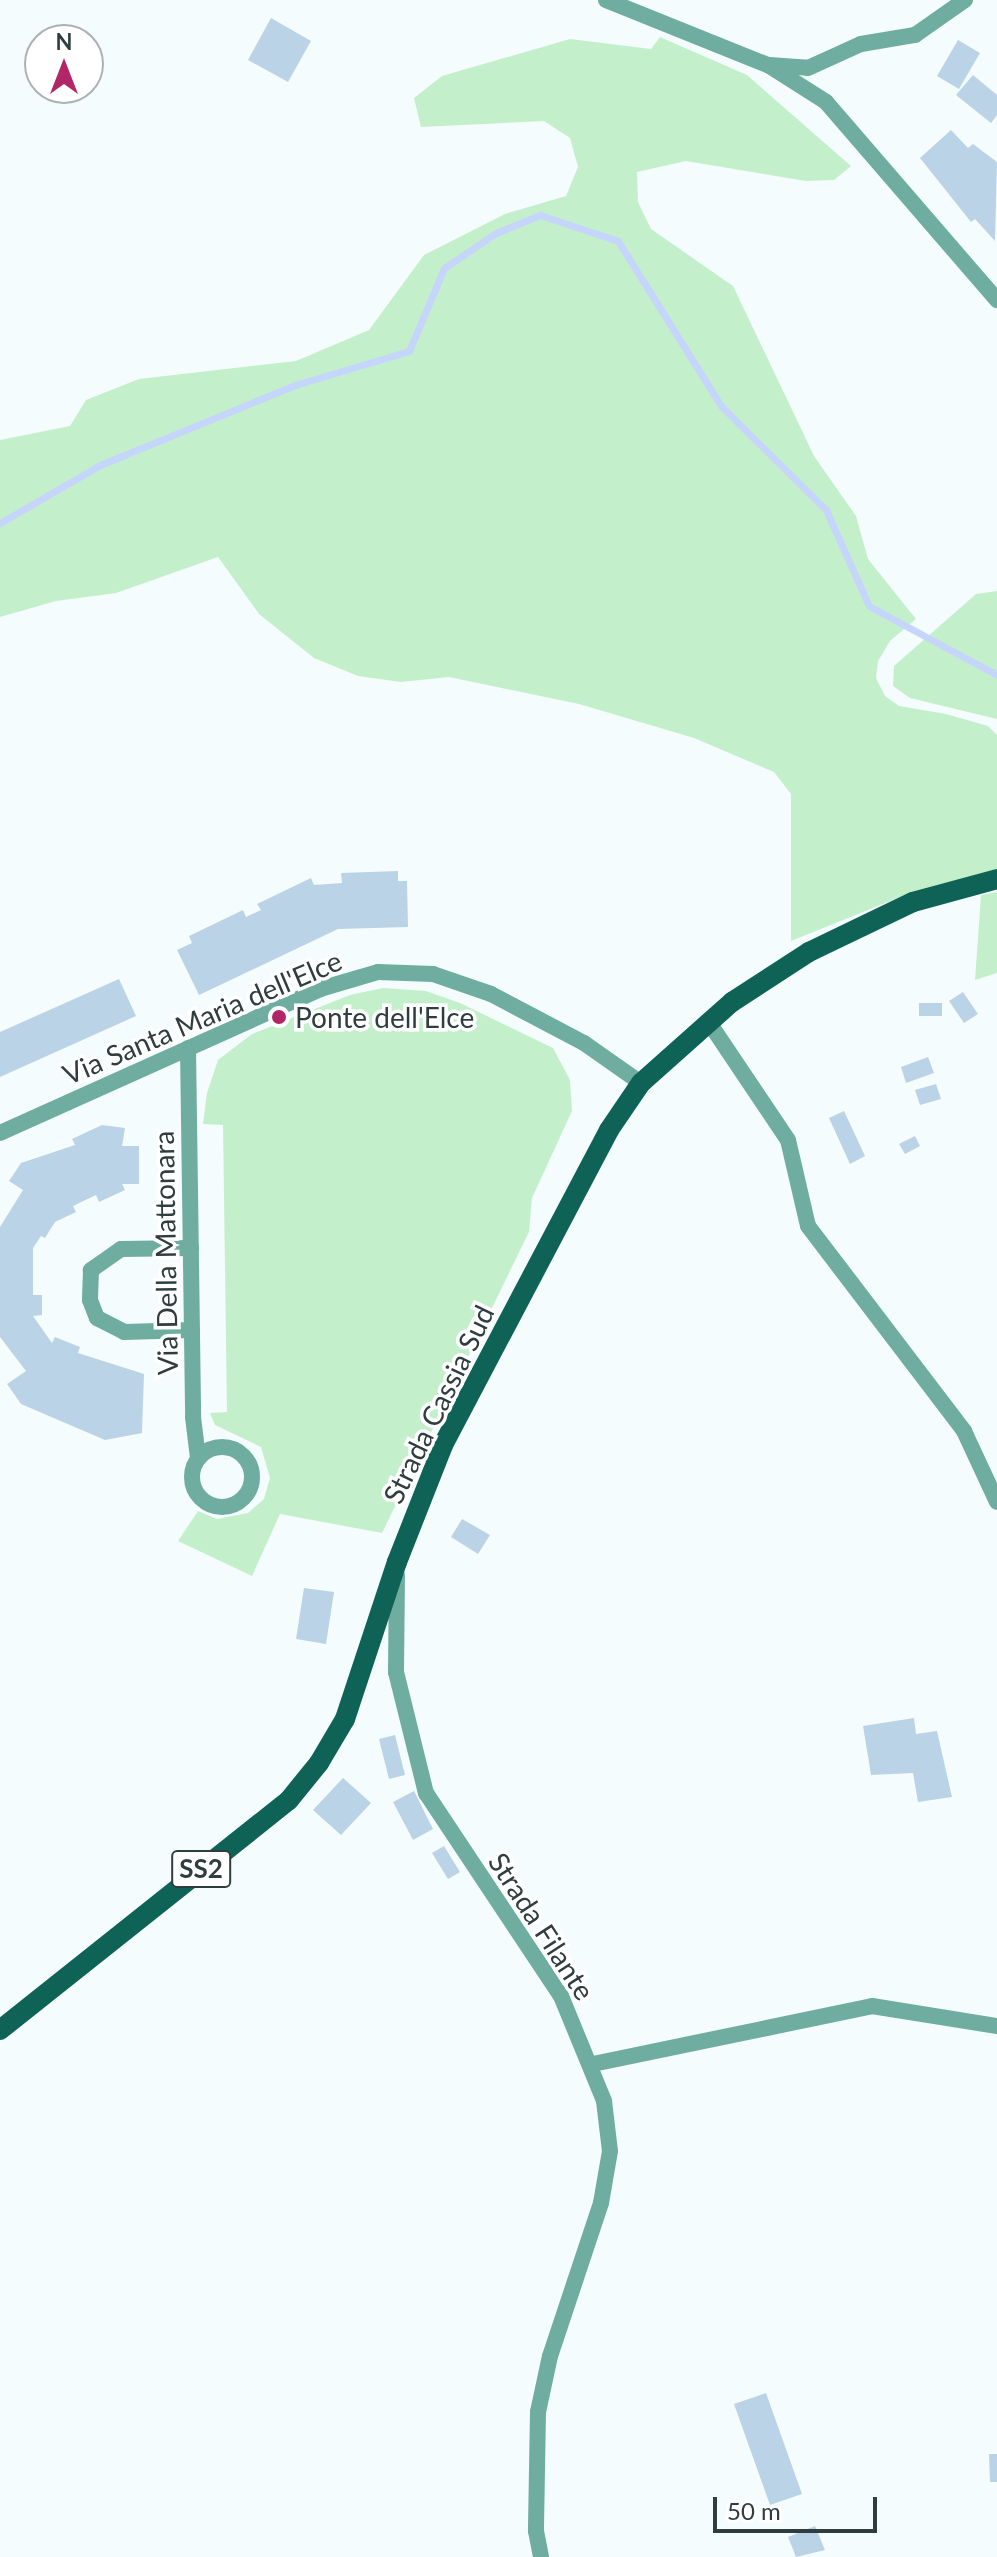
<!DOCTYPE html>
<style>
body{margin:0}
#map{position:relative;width:997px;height:2557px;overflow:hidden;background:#f5fcfd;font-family:Lato,sans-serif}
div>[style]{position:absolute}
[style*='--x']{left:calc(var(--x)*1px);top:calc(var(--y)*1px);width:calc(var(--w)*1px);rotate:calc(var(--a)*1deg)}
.green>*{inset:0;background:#c3f0cb}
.stream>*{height:7px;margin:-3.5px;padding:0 3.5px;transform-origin:3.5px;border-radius:3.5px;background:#c6d5fb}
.building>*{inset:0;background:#bad3e6}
.minor>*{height:16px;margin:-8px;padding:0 8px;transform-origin:8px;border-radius:8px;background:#6eada0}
.minor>.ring{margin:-8px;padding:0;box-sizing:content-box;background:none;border:16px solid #6eada0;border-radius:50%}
.primary>*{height:20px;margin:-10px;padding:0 10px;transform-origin:10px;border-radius:10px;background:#0e6356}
.dots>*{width:22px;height:22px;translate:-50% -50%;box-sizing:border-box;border:4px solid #fff;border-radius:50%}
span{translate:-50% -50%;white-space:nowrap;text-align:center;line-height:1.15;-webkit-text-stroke:7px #fff;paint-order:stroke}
.shield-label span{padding:2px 6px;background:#fff;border:2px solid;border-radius:6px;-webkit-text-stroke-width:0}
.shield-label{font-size:26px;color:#2f3d3f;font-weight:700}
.street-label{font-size:28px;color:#2f3d3f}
.poi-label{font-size:28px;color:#2f3d3f}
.left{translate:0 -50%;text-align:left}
.north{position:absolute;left:24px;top:24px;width:80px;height:80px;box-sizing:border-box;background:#fff;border:2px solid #acb1b2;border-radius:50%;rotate:0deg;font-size:22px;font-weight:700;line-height:32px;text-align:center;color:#2f3d3f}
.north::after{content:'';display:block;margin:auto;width:28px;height:36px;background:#b02667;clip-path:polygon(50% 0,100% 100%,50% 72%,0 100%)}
.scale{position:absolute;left:713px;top:2497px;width:164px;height:36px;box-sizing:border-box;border:4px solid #2f3d3f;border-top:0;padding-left:10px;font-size:24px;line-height:28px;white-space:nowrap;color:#2f3d3f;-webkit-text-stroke:6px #fff;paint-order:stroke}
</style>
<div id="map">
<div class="green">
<div style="clip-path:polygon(660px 37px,747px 75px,851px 166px,834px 180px,806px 181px,686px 161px,637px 172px,638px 202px,651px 229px,733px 286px,814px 456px,856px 516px,868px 559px,916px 619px,890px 641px,878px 661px,876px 678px,885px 696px,899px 706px,946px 714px,988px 726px,997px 735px,997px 869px,910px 893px,791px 941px,791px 794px,774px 772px,694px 738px,579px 704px,449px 677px,401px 682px,358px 676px,314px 658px,259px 614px,218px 557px,116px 593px,56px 601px,0 617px,0 440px,70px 426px,86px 400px,139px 379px,296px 361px,369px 330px,424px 255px,505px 214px,566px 196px,578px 167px,570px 138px,544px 121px,421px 127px,414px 98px,442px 76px,570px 39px,651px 49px)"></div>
<div style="clip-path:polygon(997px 591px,997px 719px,910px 698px,893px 686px,894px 666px,976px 594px)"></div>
<div style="clip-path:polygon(997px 892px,997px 973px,975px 980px,981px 895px)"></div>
<div style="clip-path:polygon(383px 988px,426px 991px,460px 1003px,553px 1048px,570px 1080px,572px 1111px,532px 1198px,529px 1232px,382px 1533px,280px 1514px,252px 1576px,178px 1541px,198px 1511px,217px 1519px,248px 1513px,264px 1499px,270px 1478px,261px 1447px,215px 1425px,210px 1413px,227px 1412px,223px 1125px,203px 1124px,207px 1093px,218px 1060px,252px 1034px,350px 995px)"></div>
</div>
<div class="stream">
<div style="--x:0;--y:523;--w:116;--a:-30.1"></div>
<div style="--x:100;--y:465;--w:211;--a:-22.3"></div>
<div style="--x:295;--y:385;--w:119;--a:-16.6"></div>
<div style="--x:409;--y:351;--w:90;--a:-67.1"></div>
<div style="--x:444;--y:268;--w:63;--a:-33.9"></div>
<div style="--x:496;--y:233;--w:48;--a:-22.2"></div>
<div style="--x:540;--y:215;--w:82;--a:18.4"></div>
<div style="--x:618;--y:241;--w:195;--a:58"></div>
<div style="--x:721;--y:406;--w:148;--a:44.7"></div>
<div style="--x:826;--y:510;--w:105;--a:65.9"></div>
<div style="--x:869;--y:606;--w:145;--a:28.3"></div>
</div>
<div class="building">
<div style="clip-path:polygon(271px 18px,311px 41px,288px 82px,248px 60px)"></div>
<div style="clip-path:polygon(958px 40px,980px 53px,959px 89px,937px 76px)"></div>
<div style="clip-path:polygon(973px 75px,997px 95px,997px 115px,991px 123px,956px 95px)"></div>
<div style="clip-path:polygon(951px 130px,968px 148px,973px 144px,997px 162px,995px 241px,975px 219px,971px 222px,920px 158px)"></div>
<div style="clip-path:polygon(398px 871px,398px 881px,407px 881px,408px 927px,338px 929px,199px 995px,177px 950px,192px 943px,189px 936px,243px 910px,246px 917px,261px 910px,257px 904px,311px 878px,314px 885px,342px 883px,341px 873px)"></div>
<div style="clip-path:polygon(119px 979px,136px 1016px,0 1077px,0 1032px)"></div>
<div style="clip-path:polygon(963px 992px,978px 1014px,964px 1023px,949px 1001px)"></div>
<div style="clip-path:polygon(919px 1003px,942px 1003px,942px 1016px,919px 1016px)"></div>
<div style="clip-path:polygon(928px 1057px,934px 1073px,906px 1083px,901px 1067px)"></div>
<div style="clip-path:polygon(936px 1084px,941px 1099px,920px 1105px,915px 1090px)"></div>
<div style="clip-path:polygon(844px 1111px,865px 1156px,850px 1164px,829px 1118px)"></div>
<div style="clip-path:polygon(102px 1125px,125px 1128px,122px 1146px,139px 1146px,139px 1184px,122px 1184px,125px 1190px,99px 1202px,96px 1195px,73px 1206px,76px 1212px,55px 1222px,45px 1238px,41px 1236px,33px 1248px,33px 1295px,42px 1295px,42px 1315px,33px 1316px,52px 1343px,55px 1337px,80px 1347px,78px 1353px,144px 1374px,142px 1433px,105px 1440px,21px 1404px,7px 1384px,26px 1371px,0 1337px,0 1227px,23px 1190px,9px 1181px,21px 1163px,75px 1145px,72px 1139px)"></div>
<div style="clip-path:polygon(915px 1136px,920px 1146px,905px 1154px,899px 1144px)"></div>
<div style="clip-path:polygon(462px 1519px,490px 1535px,478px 1554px,451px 1537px)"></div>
<div style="clip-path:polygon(304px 1588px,334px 1592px,326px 1644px,296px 1639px)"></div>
<div style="clip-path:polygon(914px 1718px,916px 1734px,937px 1731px,952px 1797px,918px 1802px,913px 1773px,871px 1775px,863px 1726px)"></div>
<div style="clip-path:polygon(395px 1735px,405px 1775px,389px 1779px,379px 1739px)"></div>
<div style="clip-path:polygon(343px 1778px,371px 1803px,341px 1835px,313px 1810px)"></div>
<div style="clip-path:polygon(414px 1791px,433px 1829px,413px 1840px,393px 1802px)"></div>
<div style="clip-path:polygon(444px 1846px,460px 1872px,448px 1879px,432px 1853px)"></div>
<div style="clip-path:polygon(766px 2393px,802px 2494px,770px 2505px,734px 2404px)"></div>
<div style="clip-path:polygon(989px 2454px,997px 2454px,997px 2482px,990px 2482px)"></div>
<div style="clip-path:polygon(815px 2526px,825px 2550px,796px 2557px,788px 2537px)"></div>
</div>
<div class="minor">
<div style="--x:606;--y:0;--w:175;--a:21.9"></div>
<div style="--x:768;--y:65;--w:69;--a:32.5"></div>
<div style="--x:826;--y:102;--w:262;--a:49.2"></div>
<div style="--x:769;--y:65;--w:39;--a:4"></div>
<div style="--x:808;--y:68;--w:58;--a:-24.4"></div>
<div style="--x:861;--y:44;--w:55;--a:-9.5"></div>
<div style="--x:915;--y:35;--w:61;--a:-35"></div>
<div style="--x:708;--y:1021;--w:143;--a:56.1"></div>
<div style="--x:788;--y:1140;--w:88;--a:76.9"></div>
<div style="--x:808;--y:1226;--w:258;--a:52.7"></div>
<div style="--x:964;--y:1431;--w:78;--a:65.1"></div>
<div style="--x:188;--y:1048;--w:369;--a:89.2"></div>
<div style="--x:193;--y:1417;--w:41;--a:83"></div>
<div style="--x:0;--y:1133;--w:351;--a:-24.2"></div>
<div style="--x:320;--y:989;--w:60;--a:-16.3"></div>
<div style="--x:378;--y:972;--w:55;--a:2.1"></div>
<div style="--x:433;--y:974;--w:61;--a:19"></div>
<div style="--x:491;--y:994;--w:105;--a:27.8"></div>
<div style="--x:584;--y:1043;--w:70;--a:35.1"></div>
<div style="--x:191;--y:1248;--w:70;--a:179.2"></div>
<div style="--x:121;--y:1249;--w:37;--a:145"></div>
<div style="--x:91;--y:1270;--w:30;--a:92"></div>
<div style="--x:90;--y:1300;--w:19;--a:69"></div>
<div style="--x:97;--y:1318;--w:30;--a:27"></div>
<div style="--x:124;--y:1332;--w:68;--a:-1.7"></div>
<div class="ring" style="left:192px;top:1447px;width:44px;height:44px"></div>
<div style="--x:397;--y:1575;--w:97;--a:90.6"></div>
<div style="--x:396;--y:1672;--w:125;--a:76.1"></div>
<div style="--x:426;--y:1793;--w:244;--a:56.4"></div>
<div style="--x:561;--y:1996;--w:113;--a:67.7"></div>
<div style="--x:604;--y:2101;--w:50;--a:83.2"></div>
<div style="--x:610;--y:2151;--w:53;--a:99.8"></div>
<div style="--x:601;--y:2203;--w:161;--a:108.4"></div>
<div style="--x:550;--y:2356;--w:57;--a:102.1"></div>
<div style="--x:538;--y:2412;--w:119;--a:91"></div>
<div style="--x:536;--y:2531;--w:26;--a:79"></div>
<div style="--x:593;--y:2064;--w:285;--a:-11.7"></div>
<div style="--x:872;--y:2006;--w:127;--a:9.1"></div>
</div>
<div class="primary">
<div style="--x:0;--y:2030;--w:369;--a:-38.5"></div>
<div style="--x:289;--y:1800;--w:48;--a:-51"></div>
<div style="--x:319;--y:1763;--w:51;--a:-59.4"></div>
<div style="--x:345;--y:1719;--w:165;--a:-71.7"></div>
<div style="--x:397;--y:1562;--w:126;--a:-68.5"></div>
<div style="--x:443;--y:1445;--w:356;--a:-62.2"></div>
<div style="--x:609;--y:1130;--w:57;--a:-55.8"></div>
<div style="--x:641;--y:1083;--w:122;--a:-41.7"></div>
<div style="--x:732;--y:1002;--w:92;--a:-33"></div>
<div style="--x:809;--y:952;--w:115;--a:-25.7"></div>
<div style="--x:913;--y:902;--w:87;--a:-15.3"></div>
</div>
<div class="dots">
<div style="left:279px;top:1017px;background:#b02667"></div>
</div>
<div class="shield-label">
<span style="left:201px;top:1869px">SS2</span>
</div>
<div class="street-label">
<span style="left:202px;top:1017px;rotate:-23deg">Via Santa Maria dell'Elce</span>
<span style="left:165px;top:1253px;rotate:-91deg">Via Della Mattonara</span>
<span style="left:438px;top:1404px;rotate:-64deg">Strada Cassia Sud</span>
<span style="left:542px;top:1926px;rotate:57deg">Strada Filante</span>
</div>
<div class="poi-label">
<span class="left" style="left:295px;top:1017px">Ponte dell'Elce</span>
</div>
<div class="north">N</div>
<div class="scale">50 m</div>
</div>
